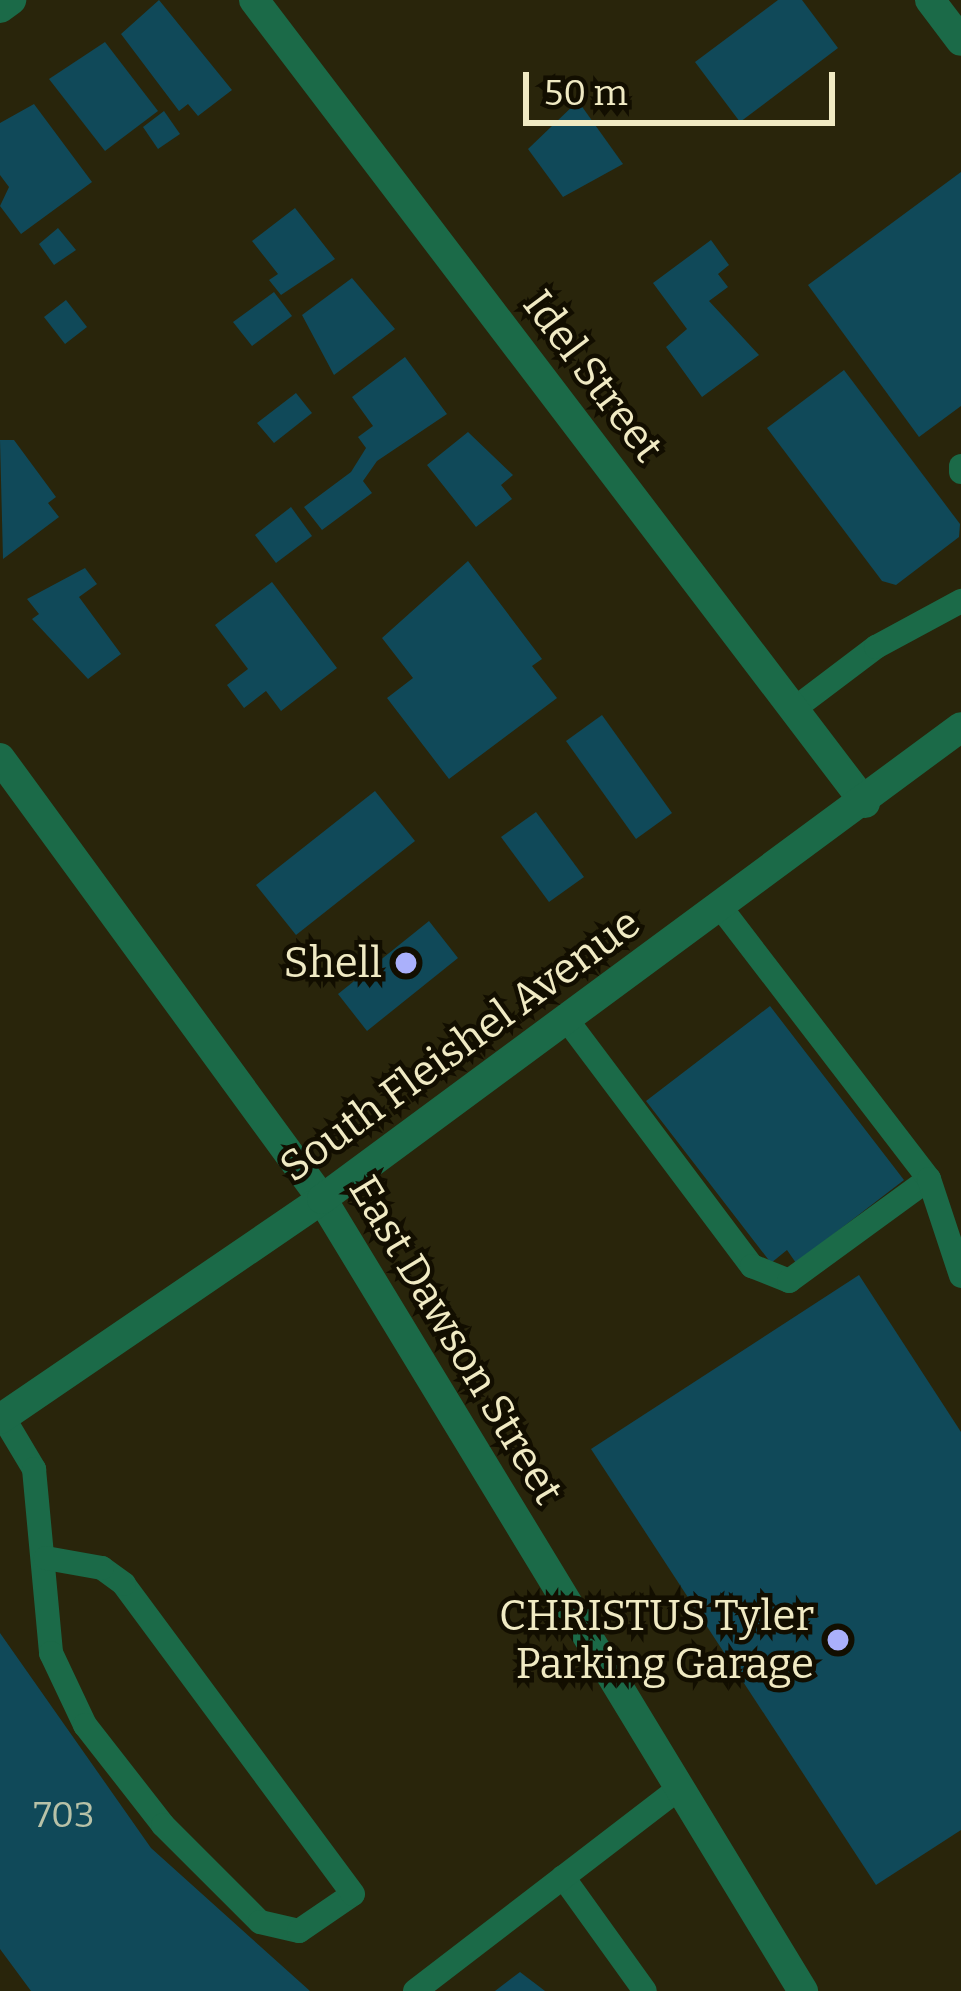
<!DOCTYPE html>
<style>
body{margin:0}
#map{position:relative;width:961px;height:1991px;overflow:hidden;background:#29250b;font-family:Bitter,serif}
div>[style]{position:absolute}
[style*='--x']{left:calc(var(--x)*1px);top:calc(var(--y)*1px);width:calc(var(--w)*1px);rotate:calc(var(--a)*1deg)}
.building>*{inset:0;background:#104959}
.lane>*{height:24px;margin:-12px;padding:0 12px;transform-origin:12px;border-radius:12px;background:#1b6a48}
.street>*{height:30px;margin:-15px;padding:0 15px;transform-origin:15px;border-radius:15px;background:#1b6a48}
.dots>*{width:33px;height:33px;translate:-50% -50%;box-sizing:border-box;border:6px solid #120e00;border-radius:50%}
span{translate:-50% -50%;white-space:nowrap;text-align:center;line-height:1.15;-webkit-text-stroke:9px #120e00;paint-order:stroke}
.number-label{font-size:36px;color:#b8c2a8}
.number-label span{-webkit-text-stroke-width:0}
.street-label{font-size:42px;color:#f0eac3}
.poi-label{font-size:42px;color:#f0eac3}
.right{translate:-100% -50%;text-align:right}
.scale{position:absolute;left:523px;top:72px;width:312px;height:54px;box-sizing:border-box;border:6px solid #f0eac3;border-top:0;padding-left:15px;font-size:36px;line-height:42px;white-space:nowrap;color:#f0eac3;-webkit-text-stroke:9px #120e00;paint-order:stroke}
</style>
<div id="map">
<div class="building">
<div style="clip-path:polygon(159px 0,232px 90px,198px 116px,188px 104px,179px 111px,121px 34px)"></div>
<div style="clip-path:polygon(778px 0,802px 0,838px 48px,740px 122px,695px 62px)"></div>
<div style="clip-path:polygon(105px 42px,158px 111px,105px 151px,49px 79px)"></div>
<div style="clip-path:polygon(578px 101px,623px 164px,563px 197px,528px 149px)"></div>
<div style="clip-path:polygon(34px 104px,92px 182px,21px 234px,0 206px,9px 187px,0 175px,0 123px)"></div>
<div style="clip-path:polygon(164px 111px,180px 134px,158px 149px,143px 127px)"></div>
<div style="clip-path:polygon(961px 172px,961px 406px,919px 437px,808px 285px)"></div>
<div style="clip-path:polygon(295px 208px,335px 259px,281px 295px,269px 280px,278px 274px,252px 241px)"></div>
<div style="clip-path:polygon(58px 228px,76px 250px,54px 265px,39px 244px)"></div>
<div style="clip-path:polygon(711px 240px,729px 265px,718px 274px,728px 287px,709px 301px,759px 355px,702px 397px,666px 347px,687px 329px,653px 283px)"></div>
<div style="clip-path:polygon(352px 278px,395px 329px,334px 375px,302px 315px)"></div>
<div style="clip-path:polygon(274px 292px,292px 316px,252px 346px,233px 322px)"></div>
<div style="clip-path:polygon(66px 300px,87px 327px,65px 344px,44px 317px)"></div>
<div style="clip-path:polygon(405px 357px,447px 414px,377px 461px,363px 481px,372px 493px,322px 530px,304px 507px,351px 472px,366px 448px,358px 437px,373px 426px,352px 397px)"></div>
<div style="clip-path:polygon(844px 370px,960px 524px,959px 537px,896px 585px,882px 581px,767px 428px)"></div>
<div style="clip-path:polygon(296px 393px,312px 413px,274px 443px,257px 423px)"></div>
<div style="clip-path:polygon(468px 432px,513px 475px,501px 485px,512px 499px,476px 527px,427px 465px)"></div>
<div style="clip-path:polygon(0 440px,14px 440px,56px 497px,48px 503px,59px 517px,3px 559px)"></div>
<div style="clip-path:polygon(291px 507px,312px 536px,276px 563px,255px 535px)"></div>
<div style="clip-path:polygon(468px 561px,542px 659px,532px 666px,557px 698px,449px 779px,387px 698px,413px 678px,382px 638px)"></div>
<div style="clip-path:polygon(85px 568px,97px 584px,79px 597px,121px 654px,88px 679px,32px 619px,39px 614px,27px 599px)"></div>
<div style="clip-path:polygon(272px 582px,337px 668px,281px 711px,266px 691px,244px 708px,227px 685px,248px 669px,215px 625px)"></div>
<div style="clip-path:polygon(602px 715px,672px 813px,636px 839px,566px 741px)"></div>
<div style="clip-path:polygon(375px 791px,415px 841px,296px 935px,256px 885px)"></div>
<div style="clip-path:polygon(536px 812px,584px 877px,549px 902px,501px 837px)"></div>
<div style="clip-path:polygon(429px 921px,458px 958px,367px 1031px,338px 994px)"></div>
<div style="clip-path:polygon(770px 1006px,904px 1180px,796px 1263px,787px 1250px,771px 1263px,646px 1101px)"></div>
<div style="clip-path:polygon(859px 1275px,961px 1432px,961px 1830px,876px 1885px,591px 1449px)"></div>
<div style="clip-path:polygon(0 1633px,151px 1848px,310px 1991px,31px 1991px,0 1949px)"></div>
<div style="clip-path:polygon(520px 1972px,545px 1991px,495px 1991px)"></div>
</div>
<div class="lane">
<div style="--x:961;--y:466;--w:6;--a:90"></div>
<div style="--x:794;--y:709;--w:103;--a:-37.1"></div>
<div style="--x:876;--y:647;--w:97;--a:-28.4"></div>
<div style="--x:567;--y:1020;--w:308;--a:53.1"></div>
<div style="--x:752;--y:1266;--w:40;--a:22"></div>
<div style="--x:789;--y:1281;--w:173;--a:-36.1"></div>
<div style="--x:929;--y:1179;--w:342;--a:-127.5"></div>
<div style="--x:929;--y:1179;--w:102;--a:71.7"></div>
<div style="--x:3;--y:1417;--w:61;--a:59.2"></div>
<div style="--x:34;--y:1469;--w:185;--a:84.7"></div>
<div style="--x:51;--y:1653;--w:80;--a:64.7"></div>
<div style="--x:85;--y:1725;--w:127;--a:52"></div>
<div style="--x:163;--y:1825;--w:137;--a:45"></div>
<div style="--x:260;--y:1922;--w:40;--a:13"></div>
<div style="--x:299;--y:1931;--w:65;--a:-34.4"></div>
<div style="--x:353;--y:1894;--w:385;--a:-126.5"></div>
<div style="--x:124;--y:1584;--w:27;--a:-144"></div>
<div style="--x:102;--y:1568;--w:57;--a:-169.9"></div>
<div style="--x:563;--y:1877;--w:140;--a:54.3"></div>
<div style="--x:415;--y:1991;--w:332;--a:-37.5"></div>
</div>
<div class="street">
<div style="--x:254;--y:0;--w:1009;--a:52.73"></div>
<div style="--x:930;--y:0;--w:51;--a:52.9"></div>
<div style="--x:0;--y:8;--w:14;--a:-36"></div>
<div style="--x:0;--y:758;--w:546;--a:53.86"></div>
<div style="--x:322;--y:1199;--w:927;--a:58.73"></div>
<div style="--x:0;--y:1419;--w:390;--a:-34.3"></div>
<div style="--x:322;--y:1199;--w:794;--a:-36.45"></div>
</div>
<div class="dots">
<div style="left:406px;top:963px;background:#aab0fb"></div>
<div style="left:838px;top:1640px;background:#aab0fb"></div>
</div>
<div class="number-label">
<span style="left:64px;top:1816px">703</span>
</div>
<div class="street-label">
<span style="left:593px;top:376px;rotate:53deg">Idel Street</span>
<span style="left:460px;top:1045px;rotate:-36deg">South Fleishel Avenue</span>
<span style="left:456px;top:1340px;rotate:59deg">East Dawson Street</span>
</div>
<div class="poi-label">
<span class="right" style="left:382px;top:963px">Shell</span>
<span class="right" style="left:814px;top:1640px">CHRISTUS Tyler<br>Parking Garage</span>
</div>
<div class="scale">50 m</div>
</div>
